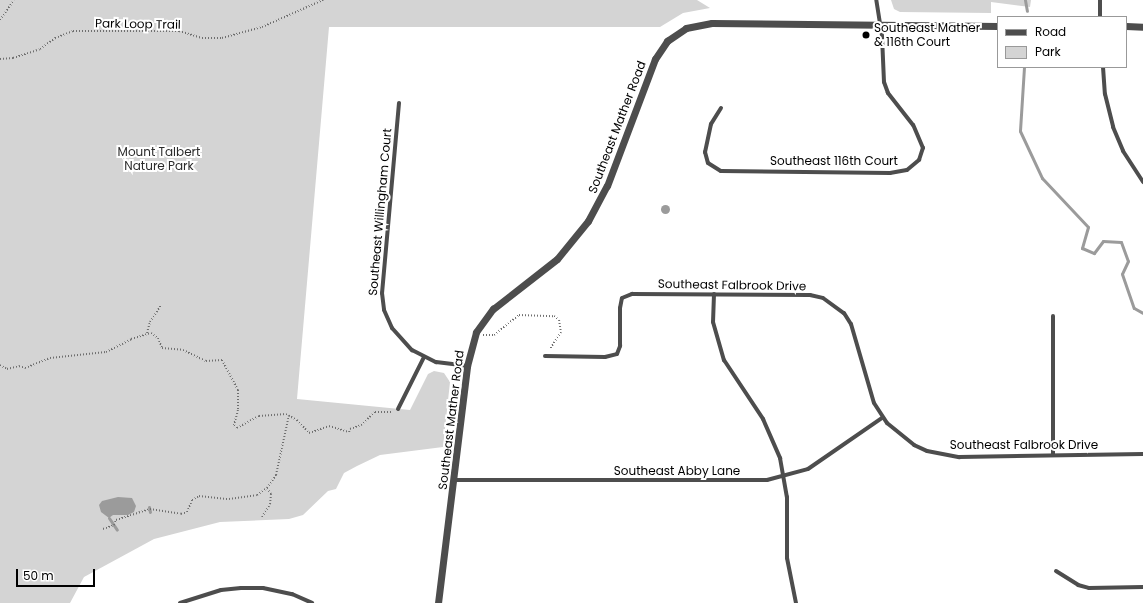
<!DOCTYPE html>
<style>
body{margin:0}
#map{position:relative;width:1143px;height:603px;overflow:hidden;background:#fff;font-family:Poppins,sans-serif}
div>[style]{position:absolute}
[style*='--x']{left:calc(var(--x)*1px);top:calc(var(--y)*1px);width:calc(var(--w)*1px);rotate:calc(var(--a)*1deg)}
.green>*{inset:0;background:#d4d4d4}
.water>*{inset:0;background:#9b9b9b}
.round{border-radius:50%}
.stream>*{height:3px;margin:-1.5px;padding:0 1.5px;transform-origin:1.5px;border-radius:1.5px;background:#9b9b9b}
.path>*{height:2px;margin-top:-1px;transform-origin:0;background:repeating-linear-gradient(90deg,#6f6f6f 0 1px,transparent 0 3px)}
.minor>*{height:4px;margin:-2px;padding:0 2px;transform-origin:2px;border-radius:2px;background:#4d4d4d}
.tertiary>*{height:7px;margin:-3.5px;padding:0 3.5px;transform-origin:3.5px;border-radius:3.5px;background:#4d4d4d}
.dots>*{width:11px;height:11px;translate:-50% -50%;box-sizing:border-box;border:2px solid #fff;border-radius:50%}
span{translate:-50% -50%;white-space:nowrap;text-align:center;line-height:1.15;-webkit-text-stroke:4px #fff;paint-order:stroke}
.street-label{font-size:12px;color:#000}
.poi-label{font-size:12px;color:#000}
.left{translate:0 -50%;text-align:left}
.park-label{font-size:12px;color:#2b2b2b}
.legend{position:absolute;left:997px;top:16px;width:130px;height:52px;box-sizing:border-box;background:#fff;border:1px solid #999;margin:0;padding:5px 7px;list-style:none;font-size:12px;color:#000}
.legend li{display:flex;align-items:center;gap:8px;height:20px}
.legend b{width:20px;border:1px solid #999}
.scale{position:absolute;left:16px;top:569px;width:79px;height:18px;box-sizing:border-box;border:2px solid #000;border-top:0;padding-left:5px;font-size:12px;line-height:14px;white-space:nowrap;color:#000;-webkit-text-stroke:3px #fff;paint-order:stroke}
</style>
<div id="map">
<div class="green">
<div style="clip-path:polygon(0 0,697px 0,710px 8px,683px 13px,660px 27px,329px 27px,297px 399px,410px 410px,428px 374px,434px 371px,444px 373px,450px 382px,443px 447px,380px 455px,357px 466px,344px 473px,336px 489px,328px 491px,303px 515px,289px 519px,220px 522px,154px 539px,84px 577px,70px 603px,0 603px)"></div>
<div style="clip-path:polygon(891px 0,1031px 0,1030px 7px,991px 2px,991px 13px,900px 12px,894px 9px)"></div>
</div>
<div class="water">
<div class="round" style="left:660.5px;top:204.5px;width:9px;height:9px"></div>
<div style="clip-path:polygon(118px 497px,132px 498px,136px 506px,134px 512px,128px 515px,113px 515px,109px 518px,101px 512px,99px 505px,102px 501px)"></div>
</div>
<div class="stream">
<div style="--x:1025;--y:0;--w:11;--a:80"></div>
<div style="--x:1024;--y:67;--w:64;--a:93.6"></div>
<div style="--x:1020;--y:131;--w:52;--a:64.9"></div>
<div style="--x:1042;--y:178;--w:67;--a:46.8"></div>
<div style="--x:1088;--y:227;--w:22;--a:106"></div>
<div style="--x:1082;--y:248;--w:13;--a:23"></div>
<div style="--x:1094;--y:253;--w:15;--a:-53"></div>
<div style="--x:1103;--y:241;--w:18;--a:3"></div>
<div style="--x:1121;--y:242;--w:20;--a:70"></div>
<div style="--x:1128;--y:261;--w:14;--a:115"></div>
<div style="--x:1122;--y:274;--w:36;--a:71"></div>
<div style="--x:1134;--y:308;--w:10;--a:29"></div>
<div style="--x:149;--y:507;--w:5;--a:79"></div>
<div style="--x:109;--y:518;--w:14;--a:56"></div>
</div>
<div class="path">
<div style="--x:0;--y:20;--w:24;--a:-55"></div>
<div style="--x:0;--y:59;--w:13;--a:-4"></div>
<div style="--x:13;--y:58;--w:28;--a:-18"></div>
<div style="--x:40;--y:49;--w:19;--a:-36"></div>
<div style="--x:55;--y:38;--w:19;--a:-21"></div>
<div style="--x:73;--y:31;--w:106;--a:0"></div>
<div style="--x:179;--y:31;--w:24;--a:17"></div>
<div style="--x:202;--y:38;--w:20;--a:0"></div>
<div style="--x:222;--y:38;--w:41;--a:-15.4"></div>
<div style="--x:262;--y:27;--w:67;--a:-23.9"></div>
<div style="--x:147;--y:333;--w:11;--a:-75"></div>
<div style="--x:150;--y:322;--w:20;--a:-57"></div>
<div style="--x:483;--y:335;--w:11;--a:0"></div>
<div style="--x:494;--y:335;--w:32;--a:-39"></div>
<div style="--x:519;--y:315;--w:35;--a:2"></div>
<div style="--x:554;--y:316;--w:6;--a:39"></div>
<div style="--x:559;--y:320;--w:12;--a:81"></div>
<div style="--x:561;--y:332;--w:20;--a:123"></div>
<div style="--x:0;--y:365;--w:8;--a:30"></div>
<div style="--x:7;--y:369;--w:12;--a:-14"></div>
<div style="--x:19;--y:366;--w:6;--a:18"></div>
<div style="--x:25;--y:368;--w:27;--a:-22"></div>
<div style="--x:50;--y:358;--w:56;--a:-6.1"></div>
<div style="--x:106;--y:352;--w:28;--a:-27"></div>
<div style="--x:131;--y:339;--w:21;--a:-17"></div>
<div style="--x:151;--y:333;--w:9;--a:36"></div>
<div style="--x:158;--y:338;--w:11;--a:68"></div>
<div style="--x:162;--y:348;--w:21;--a:5"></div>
<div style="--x:183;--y:350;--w:25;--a:26"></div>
<div style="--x:206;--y:361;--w:16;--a:-4"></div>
<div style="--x:222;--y:360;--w:34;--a:62"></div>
<div style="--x:238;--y:390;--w:20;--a:90"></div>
<div style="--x:238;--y:410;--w:16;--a:105"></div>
<div style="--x:234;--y:425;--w:4;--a:45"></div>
<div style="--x:237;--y:428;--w:25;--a:-29"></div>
<div style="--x:259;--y:416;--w:27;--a:-4"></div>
<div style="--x:286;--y:414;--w:13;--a:29"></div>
<div style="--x:297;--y:420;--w:18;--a:47"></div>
<div style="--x:309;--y:433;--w:21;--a:-19"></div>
<div style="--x:329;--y:426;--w:21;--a:17"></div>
<div style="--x:349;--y:432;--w:3;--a:-72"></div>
<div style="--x:350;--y:429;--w:12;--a:-20"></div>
<div style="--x:361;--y:425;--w:19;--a:-43"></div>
<div style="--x:375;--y:412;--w:17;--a:0"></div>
<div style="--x:262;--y:517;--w:15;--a:-58"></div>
<div style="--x:270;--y:504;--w:10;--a:-84"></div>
<div style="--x:271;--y:494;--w:7;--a:-124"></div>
<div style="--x:103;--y:529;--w:12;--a:-20"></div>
<div style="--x:114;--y:525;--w:5;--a:-68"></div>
<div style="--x:116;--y:520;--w:36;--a:-18"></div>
<div style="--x:150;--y:509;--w:31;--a:9"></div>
<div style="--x:181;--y:514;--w:6;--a:-18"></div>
<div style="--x:187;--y:512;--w:13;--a:-67"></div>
<div style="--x:192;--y:500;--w:8;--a:-30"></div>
<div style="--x:199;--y:496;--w:30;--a:6"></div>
<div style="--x:229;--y:499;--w:28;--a:-8"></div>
<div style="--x:257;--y:495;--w:12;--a:-35"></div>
<div style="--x:267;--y:488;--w:16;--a:-55"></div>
<div style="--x:276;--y:475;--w:61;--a:-77.8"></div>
</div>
<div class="minor">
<div style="--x:1100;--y:0;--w:17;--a:90"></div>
<div style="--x:1103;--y:67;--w:27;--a:86"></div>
<div style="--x:1105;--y:94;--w:34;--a:76"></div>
<div style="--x:1113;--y:127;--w:26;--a:67"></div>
<div style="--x:1123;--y:151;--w:37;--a:57"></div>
<div style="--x:399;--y:103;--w:191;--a:95.1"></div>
<div style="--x:382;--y:293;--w:17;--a:83"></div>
<div style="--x:384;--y:310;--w:20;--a:66"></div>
<div style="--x:392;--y:328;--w:30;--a:48"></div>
<div style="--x:412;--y:350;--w:27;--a:27"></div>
<div style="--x:436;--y:362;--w:31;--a:7"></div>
<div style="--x:721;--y:108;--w:19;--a:122"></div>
<div style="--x:711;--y:124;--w:29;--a:102"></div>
<div style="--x:705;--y:152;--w:11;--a:75"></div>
<div style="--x:708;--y:163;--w:15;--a:32"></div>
<div style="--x:721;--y:171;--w:169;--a:0.7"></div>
<div style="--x:890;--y:173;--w:17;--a:-10"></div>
<div style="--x:907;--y:170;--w:16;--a:-40"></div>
<div style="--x:919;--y:160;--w:13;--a:-72"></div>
<div style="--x:923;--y:148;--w:25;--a:-113"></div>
<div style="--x:913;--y:125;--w:41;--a:-128"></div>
<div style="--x:888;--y:93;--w:12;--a:-110"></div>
<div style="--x:884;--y:82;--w:46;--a:-92.5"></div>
<div style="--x:882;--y:36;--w:36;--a:-99"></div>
<div style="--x:714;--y:294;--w:28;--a:92"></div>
<div style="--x:713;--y:322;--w:40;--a:74"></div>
<div style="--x:724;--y:360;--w:71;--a:56.5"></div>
<div style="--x:763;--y:419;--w:43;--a:66.4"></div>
<div style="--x:780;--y:458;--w:40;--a:80"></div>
<div style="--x:787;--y:497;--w:61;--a:90"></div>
<div style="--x:787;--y:558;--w:46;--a:78.7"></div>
<div style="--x:1053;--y:316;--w:139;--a:90"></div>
<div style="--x:545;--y:356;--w:60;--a:1"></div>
<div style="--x:605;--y:357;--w:12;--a:-14"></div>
<div style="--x:617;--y:354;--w:9;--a:-69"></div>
<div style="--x:620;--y:346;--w:38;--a:-90"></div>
<div style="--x:620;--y:308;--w:10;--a:-79"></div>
<div style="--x:622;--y:298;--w:11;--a:-22"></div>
<div style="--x:632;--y:294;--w:178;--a:0.3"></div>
<div style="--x:810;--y:295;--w:13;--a:13"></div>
<div style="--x:823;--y:298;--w:26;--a:36"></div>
<div style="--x:844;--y:313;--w:13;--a:58"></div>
<div style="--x:851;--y:324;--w:82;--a:73.8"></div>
<div style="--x:874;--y:403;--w:24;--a:57"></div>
<div style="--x:887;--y:423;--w:35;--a:39"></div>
<div style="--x:914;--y:445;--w:14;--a:25"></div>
<div style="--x:927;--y:451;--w:33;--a:11"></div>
<div style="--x:959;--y:457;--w:184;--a:-0.9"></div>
<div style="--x:398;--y:409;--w:58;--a:-63.4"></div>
<div style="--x:454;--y:480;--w:313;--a:0"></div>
<div style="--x:767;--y:480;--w:42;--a:-15"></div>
<div style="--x:808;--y:469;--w:90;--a:-34.6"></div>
<div style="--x:1056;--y:571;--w:26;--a:32"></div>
<div style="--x:1078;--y:585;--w:11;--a:15"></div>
<div style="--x:1089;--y:588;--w:54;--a:-1.1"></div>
<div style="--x:180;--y:603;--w:43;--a:-17.6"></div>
<div style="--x:221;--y:590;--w:20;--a:-6"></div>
<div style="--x:241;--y:588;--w:22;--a:0"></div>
<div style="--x:263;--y:588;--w:30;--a:12"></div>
<div style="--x:292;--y:594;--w:22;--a:24"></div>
</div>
<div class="tertiary">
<div style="--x:1126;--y:26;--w:17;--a:3"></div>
<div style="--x:438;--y:603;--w:239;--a:-83"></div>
<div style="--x:467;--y:366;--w:35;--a:-75"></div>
<div style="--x:476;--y:332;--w:29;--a:-54"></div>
<div style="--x:493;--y:309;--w:81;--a:-38"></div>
<div style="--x:557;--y:259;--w:49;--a:-50.8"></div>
<div style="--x:588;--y:221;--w:40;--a:-62"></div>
<div style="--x:607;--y:186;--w:136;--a:-69.3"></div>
<div style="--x:655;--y:59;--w:22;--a:-56"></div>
<div style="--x:667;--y:41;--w:23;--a:-34"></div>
<div style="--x:686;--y:28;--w:26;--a:-11"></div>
<div style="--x:712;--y:23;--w:286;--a:0.6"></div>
</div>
<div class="dots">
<div style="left:866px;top:35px;background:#000"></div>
</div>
<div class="street-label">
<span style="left:138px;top:24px;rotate:1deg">Park Loop Trail</span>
<span style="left:617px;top:127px;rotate:-69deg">Southeast Mather Road</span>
<span style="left:834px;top:161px">Southeast 116th Court</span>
<span style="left:380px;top:212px;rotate:-85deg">Southeast Willingham Court</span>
<span style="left:732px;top:285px;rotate:1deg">Southeast Falbrook Drive</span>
<span style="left:451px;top:420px;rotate:-83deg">Southeast Mather Road</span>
<span style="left:1024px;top:445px">Southeast Falbrook Drive</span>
<span style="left:677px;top:471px">Southeast Abby Lane</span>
</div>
<div class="poi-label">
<span class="left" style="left:874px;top:35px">Southeast Mather<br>&amp; 116th Court</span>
</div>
<div class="park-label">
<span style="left:159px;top:159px">Mount Talbert<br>Nature Park</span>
</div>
<ul class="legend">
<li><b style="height:5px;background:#4d4d4d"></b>Road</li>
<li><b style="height:11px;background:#d4d4d4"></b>Park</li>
</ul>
<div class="scale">50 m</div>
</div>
